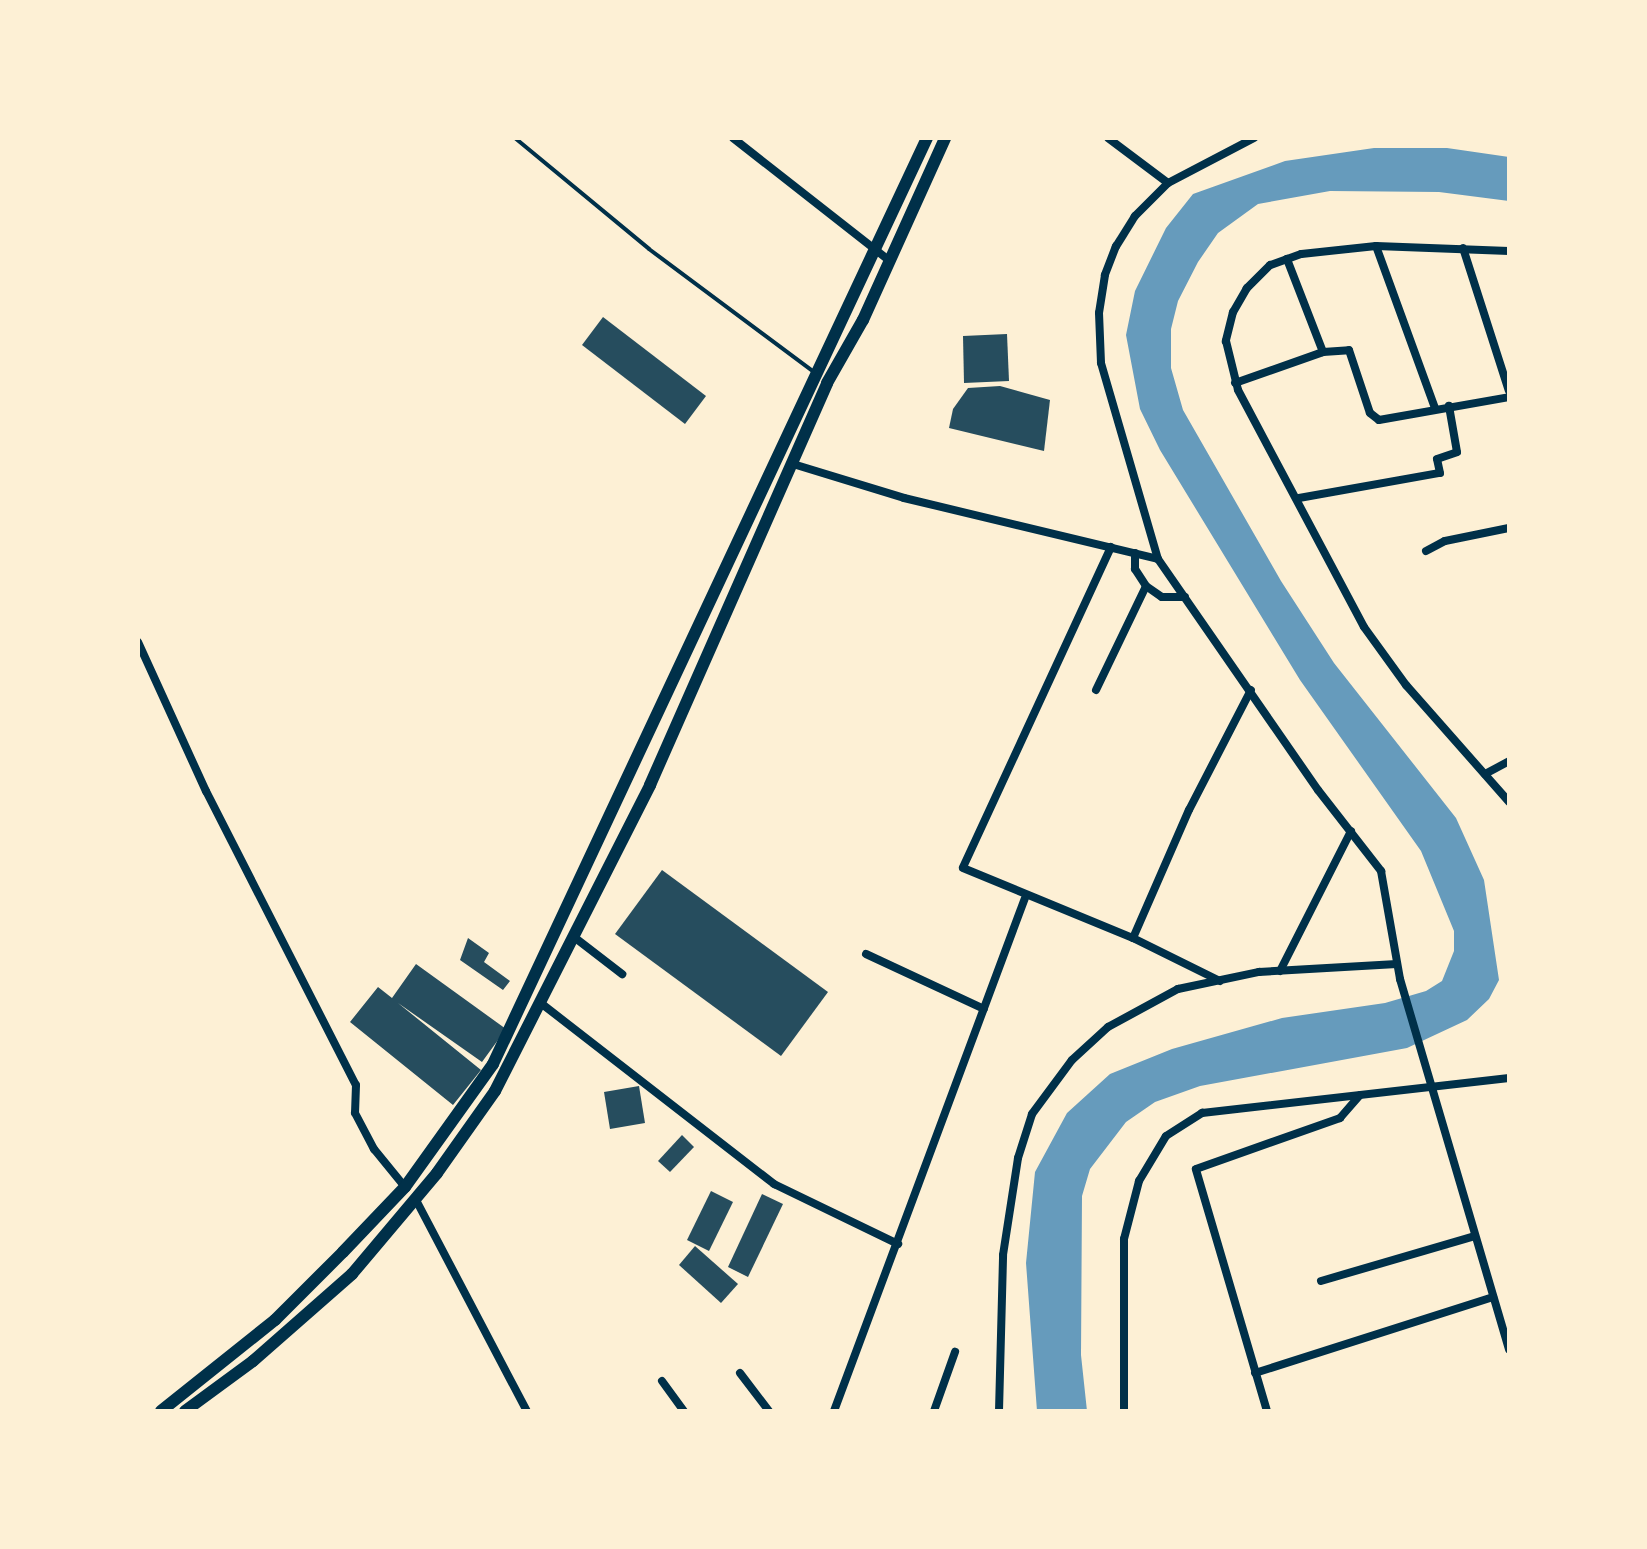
<!DOCTYPE html>
<style>
body{margin:0}
#map{position:relative;width:1647px;height:1549px;overflow:hidden;background:#fdf0d5;font-family:Figtree,sans-serif}
div>[style]{position:absolute}
[style*='--x']{left:calc(var(--x)*1px);top:calc(var(--y)*1px);width:calc(var(--w)*1px);rotate:calc(var(--a)*1deg)}
.water>*{inset:0;background:#669bbc}
.building>*{inset:0;background:#264d5e}
.service>*{height:4px;margin:-2px;padding:0 2px;transform-origin:2px;border-radius:2px;background:#003049}
.minor>*{height:8px;margin:-4px;padding:0 4px;transform-origin:4px;border-radius:4px;background:#003049}
.trunk>*{height:12px;margin:-6px;padding:0 6px;transform-origin:6px;border-radius:6px;background:#003049}
span{translate:-50% -50%;white-space:nowrap;text-align:center;line-height:1.15;-webkit-text-stroke:8px #fdf0d5;paint-order:stroke}
.frame{position:absolute;inset:0;border:140px solid #fdf0d5;pointer-events:none}
</style>
<div id="map">
<div class="water">
<div style="clip-path:polygon(1374px 148px,1447px 148px,1509px 157px,1509px 201px,1439px 192px,1330px 191px,1258px 204px,1218px 233px,1198px 262px,1178px 301px,1171px 329px,1171px 368px,1183px 410px,1281px 581px,1334px 663px,1456px 818px,1484px 880px,1499px 980px,1489px 999px,1467px 1020px,1407px 1048px,1200px 1086px,1155px 1102px,1126px 1122px,1090px 1169px,1082px 1196px,1081px 1355px,1087px 1411px,1037px 1411px,1026px 1263px,1035px 1172px,1067px 1113px,1110px 1074px,1172px 1049px,1282px 1018px,1385px 1003px,1426px 991px,1442px 981px,1454px 951px,1454px 931px,1421px 851px,1300px 680px,1160px 450px,1140px 409px,1126px 335px,1135px 291px,1166px 228px,1193px 194px,1285px 161px)"></div>
</div>
<div class="building">
<div style="clip-path:polygon(603px 317px,706px 396px,685px 424px,582px 345px)"></div>
<div style="clip-path:polygon(1007px 334px,1009px 381px,964px 383px,963px 336px)"></div>
<div style="clip-path:polygon(1000px 386px,1050px 400px,1044px 451px,949px 428px,953px 409px,968px 388px)"></div>
<div style="clip-path:polygon(662px 870px,828px 992px,781px 1056px,615px 934px)"></div>
<div style="clip-path:polygon(468px 938px,489px 953px,484px 962px,510px 981px,503px 990px,460px 960px)"></div>
<div style="clip-path:polygon(416px 964px,506px 1029px,482px 1062px,398px 1003px,481px 1070px,453px 1105px,350px 1022px,378px 987px,392px 998px)"></div>
<div style="clip-path:polygon(639px 1086px,645px 1123px,610px 1129px,604px 1092px)"></div>
<div style="clip-path:polygon(682px 1135px,694px 1147px,670px 1172px,658px 1161px)"></div>
<div style="clip-path:polygon(711px 1191px,733px 1202px,709px 1251px,687px 1240px)"></div>
<div style="clip-path:polygon(762px 1194px,783px 1204px,748px 1277px,728px 1267px)"></div>
<div style="clip-path:polygon(695px 1246px,738px 1284px,721px 1303px,679px 1265px)"></div>
</div>
<div class="service">
<div style="--x:515;--y:138;--w:174;--a:39.6"></div>
<div style="--x:649;--y:249;--w:206;--a:36.7"></div>
</div>
<div class="minor">
<div style="--x:733;--y:138;--w:199;--a:38.1"></div>
<div style="--x:1108;--y:138;--w:75;--a:36.9"></div>
<div style="--x:1254;--y:138;--w:97;--a:152.4"></div>
<div style="--x:1168;--y:183;--w:47;--a:135"></div>
<div style="--x:1135;--y:216;--w:36;--a:122"></div>
<div style="--x:1116;--y:246;--w:31;--a:111"></div>
<div style="--x:1105;--y:275;--w:38;--a:99"></div>
<div style="--x:1099;--y:313;--w:50;--a:87.7"></div>
<div style="--x:1101;--y:363;--w:204;--a:73.8"></div>
<div style="--x:1158;--y:559;--w:281;--a:55.3"></div>
<div style="--x:1318;--y:790;--w:103;--a:52.1"></div>
<div style="--x:1381;--y:871;--w:110;--a:80"></div>
<div style="--x:1400;--y:979;--w:386;--a:73.6"></div>
<div style="--x:1376;--y:246;--w:172;--a:70"></div>
<div style="--x:1463;--y:248;--w:150;--a:72.2"></div>
<div style="--x:1509;--y:251;--w:133;--a:-177.8"></div>
<div style="--x:1376;--y:246;--w:75;--a:173.9"></div>
<div style="--x:1301;--y:254;--w:33;--a:160"></div>
<div style="--x:1270;--y:265;--w:33;--a:135"></div>
<div style="--x:1247;--y:288;--w:28;--a:120"></div>
<div style="--x:1233;--y:312;--w:30;--a:104"></div>
<div style="--x:1226;--y:341;--w:50;--a:76.2"></div>
<div style="--x:1238;--y:390;--w:268;--a:62"></div>
<div style="--x:1364;--y:627;--w:72;--a:54.1"></div>
<div style="--x:1406;--y:685;--w:156;--a:48.6"></div>
<div style="--x:1323;--y:352;--w:26;--a:-4"></div>
<div style="--x:1349;--y:350;--w:66;--a:71.6"></div>
<div style="--x:1370;--y:413;--w:11;--a:38"></div>
<div style="--x:1379;--y:420;--w:132;--a:-10"></div>
<div style="--x:1235;--y:383;--w:93;--a:-19.4"></div>
<div style="--x:1323;--y:352;--w:100;--a:-111.2"></div>
<div style="--x:793;--y:464;--w:116;--a:17"></div>
<div style="--x:904;--y:498;--w:261;--a:13.5"></div>
<div style="--x:1299;--y:498;--w:143;--a:-10.1"></div>
<div style="--x:1440;--y:473;--w:14;--a:-102"></div>
<div style="--x:1437;--y:459;--w:21;--a:-19"></div>
<div style="--x:1457;--y:452;--w:47;--a:-99.9"></div>
<div style="--x:1111;--y:547;--w:353;--a:114.8"></div>
<div style="--x:963;--y:868;--w:184;--a:22.4"></div>
<div style="--x:1133;--y:938;--w:97;--a:26.3"></div>
<div style="--x:1426;--y:551;--w:21;--a:-28"></div>
<div style="--x:1445;--y:541;--w:65;--a:-11.5"></div>
<div style="--x:1135;--y:553;--w:16;--a:90"></div>
<div style="--x:1135;--y:569;--w:20;--a:57"></div>
<div style="--x:1146;--y:586;--w:19;--a:35"></div>
<div style="--x:1162;--y:597;--w:23;--a:0"></div>
<div style="--x:138;--y:642;--w:164;--a:65.5"></div>
<div style="--x:206;--y:791;--w:330;--a:63"></div>
<div style="--x:356;--y:1085;--w:28;--a:92"></div>
<div style="--x:355;--y:1113;--w:41;--a:62.2"></div>
<div style="--x:374;--y:1149;--w:49;--a:50.8"></div>
<div style="--x:1096;--y:690;--w:115;--a:-64.3"></div>
<div style="--x:1485;--y:774;--w:27;--a:-28"></div>
<div style="--x:574;--y:937;--w:61;--a:37.6"></div>
<div style="--x:1133;--y:938;--w:140;--a:-66.4"></div>
<div style="--x:1189;--y:810;--w:135;--a:-62.7"></div>
<div style="--x:866;--y:954;--w:130;--a:25"></div>
<div style="--x:1280;--y:971;--w:157;--a:-63.1"></div>
<div style="--x:542;--y:1004;--w:294;--a:37.8"></div>
<div style="--x:774;--y:1184;--w:138;--a:25.8"></div>
<div style="--x:416;--y:1200;--w:238;--a:62.3"></div>
<div style="--x:1321;--y:1281;--w:160;--a:-16.3"></div>
<div style="--x:740;--y:1373;--w:48;--a:52.7"></div>
<div style="--x:1255;--y:1373;--w:250;--a:-17.7"></div>
<div style="--x:662;--y:1381;--w:37;--a:54"></div>
<div style="--x:834;--y:1411;--w:547;--a:-69.58"></div>
<div style="--x:934;--y:1411;--w:63;--a:-70.4"></div>
<div style="--x:999;--y:1411;--w:156;--a:-88.5"></div>
<div style="--x:1003;--y:1255;--w:98;--a:-81.2"></div>
<div style="--x:1018;--y:1158;--w:46;--a:-72.3"></div>
<div style="--x:1032;--y:1114;--w:67;--a:-53.5"></div>
<div style="--x:1072;--y:1060;--w:49;--a:-42.5"></div>
<div style="--x:1108;--y:1027;--w:80;--a:-28.5"></div>
<div style="--x:1178;--y:989;--w:83;--a:-11.9"></div>
<div style="--x:1259;--y:972;--w:138;--a:-3.3"></div>
<div style="--x:1124;--y:1411;--w:172;--a:-90"></div>
<div style="--x:1124;--y:1239;--w:60;--a:-75.5"></div>
<div style="--x:1139;--y:1181;--w:52;--a:-59"></div>
<div style="--x:1166;--y:1136;--w:43;--a:-32.6"></div>
<div style="--x:1202;--y:1113;--w:309;--a:-6.5"></div>
<div style="--x:1267;--y:1411;--w:252;--a:-106.4"></div>
<div style="--x:1196;--y:1169;--w:153;--a:-19.5"></div>
<div style="--x:1340;--y:1118;--w:30;--a:-49"></div>
</div>
<div class="trunk">
<div style="--x:161;--y:1411;--w:146;--a:-38.6"></div>
<div style="--x:275;--y:1320;--w:96;--a:-45"></div>
<div style="--x:343;--y:1252;--w:90;--a:-46.4"></div>
<div style="--x:405;--y:1187;--w:151;--a:-54.4"></div>
<div style="--x:493;--y:1064;--w:1023;--a:-64.89"></div>
<div style="--x:185;--y:1411;--w:84;--a:-36.3"></div>
<div style="--x:253;--y:1361;--w:132;--a:-41.3"></div>
<div style="--x:352;--y:1274;--w:132;--a:-49.9"></div>
<div style="--x:437;--y:1173;--w:100;--a:-54.7"></div>
<div style="--x:495;--y:1091;--w:343;--a:-63.1"></div>
<div style="--x:650;--y:785;--w:439;--a:-66.2"></div>
<div style="--x:827;--y:383;--w:73;--a:-60.3"></div>
<div style="--x:863;--y:320;--w:200;--a:-65.7"></div>
</div>
<div class="frame"></div>
</div>
